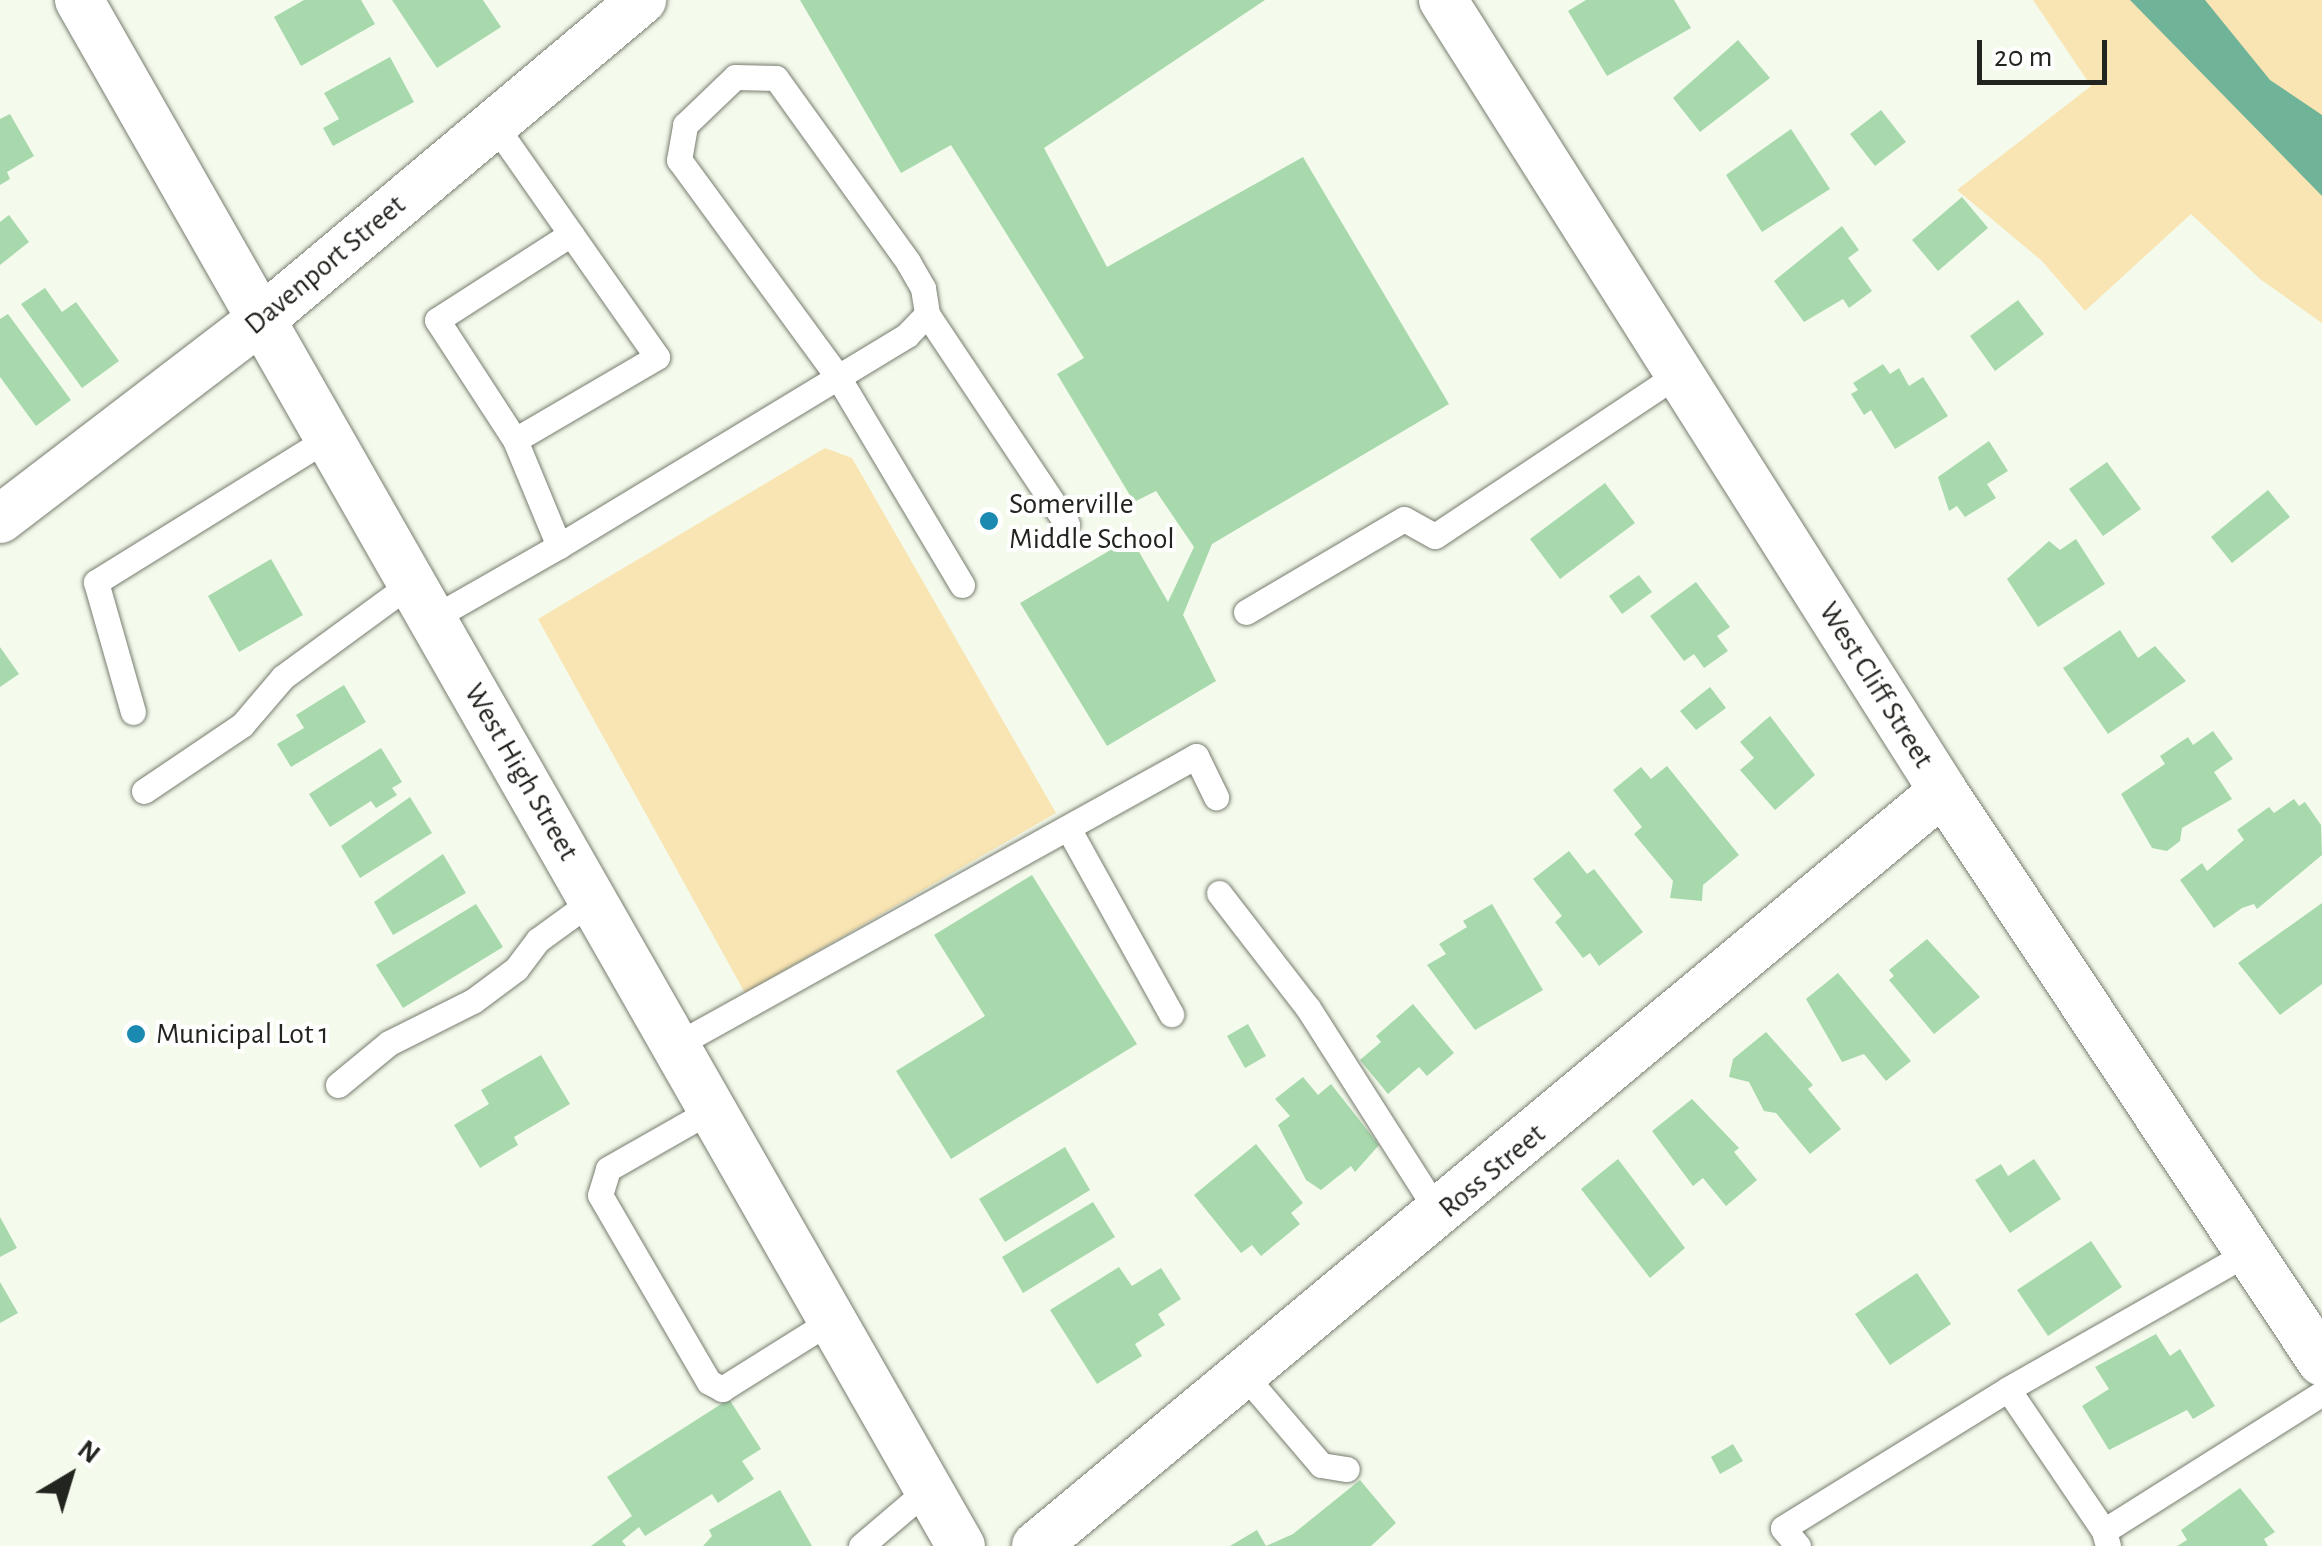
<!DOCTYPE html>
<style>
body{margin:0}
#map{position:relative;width:2322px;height:1546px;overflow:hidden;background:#f4fbec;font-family:"Alegreya Sans",sans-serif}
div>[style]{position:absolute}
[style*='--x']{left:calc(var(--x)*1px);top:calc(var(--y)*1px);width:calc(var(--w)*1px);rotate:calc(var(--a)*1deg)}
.green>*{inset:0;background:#f9e5b3}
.water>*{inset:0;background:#6fb399}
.building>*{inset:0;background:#a7d9ad}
.roads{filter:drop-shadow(0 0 2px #777d70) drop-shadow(0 0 2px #777d70)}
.service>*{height:25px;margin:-12.5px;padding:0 12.5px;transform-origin:12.5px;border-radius:12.5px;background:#fff}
.minor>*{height:48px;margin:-24px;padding:0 24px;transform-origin:24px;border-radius:24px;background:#fff}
.dots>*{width:28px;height:28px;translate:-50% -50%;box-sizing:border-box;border:5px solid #fff;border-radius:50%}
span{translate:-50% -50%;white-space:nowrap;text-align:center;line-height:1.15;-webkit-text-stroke:8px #fff;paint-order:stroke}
.street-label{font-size:30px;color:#22251f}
.poi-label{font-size:30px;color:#22251f}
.left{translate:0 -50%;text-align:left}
.north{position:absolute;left:20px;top:1426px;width:100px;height:100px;-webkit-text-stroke:8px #fff;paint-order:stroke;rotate:38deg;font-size:28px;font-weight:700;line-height:40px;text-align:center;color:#22251f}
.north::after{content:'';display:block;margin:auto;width:35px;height:45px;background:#22251f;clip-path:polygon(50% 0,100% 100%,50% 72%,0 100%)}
.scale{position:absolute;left:1977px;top:40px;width:130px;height:45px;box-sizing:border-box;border:5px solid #22251f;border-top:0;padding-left:12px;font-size:30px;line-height:35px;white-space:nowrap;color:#22251f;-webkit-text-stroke:8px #fff;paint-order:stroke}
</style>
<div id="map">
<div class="green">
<div style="clip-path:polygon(2033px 0,2322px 0,2322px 323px,2260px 279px,2191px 214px,2085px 311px,2042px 261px,1957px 190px,2091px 86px)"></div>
<div style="clip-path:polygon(825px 448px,852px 458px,1056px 813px,745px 993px,538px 619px)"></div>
</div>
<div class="water">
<div style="clip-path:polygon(2130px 0,2205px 0,2270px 80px,2322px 115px,2322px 196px)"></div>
</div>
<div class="building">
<div style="clip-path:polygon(304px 0,361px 0,375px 24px,301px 66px,274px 17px)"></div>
<div style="clip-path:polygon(392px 0,483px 0,501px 27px,437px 68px)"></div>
<div style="clip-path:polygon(800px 0,1265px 0,1044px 148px,1107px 267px,1303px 157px,1449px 404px,1212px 544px,1183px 615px,1216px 681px,1107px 746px,1020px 603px,1131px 538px,1168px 602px,1194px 547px,1156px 491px,1134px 502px,1057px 374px,1084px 358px,951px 145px,901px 173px)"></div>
<div style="clip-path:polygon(1586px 0,1674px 0,1691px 28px,1607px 76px,1568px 11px)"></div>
<div style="clip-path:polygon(1738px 40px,1770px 78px,1700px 132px,1673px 98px)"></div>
<div style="clip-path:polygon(390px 57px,414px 102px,333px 146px,323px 128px,339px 119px,324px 93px)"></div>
<div style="clip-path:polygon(1881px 110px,1906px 142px,1875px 166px,1850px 134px)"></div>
<div style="clip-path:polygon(10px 114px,34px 156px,7px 172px,10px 179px,0 185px,0 119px)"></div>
<div style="clip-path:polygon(1791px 129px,1830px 189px,1762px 232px,1726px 175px)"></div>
<div style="clip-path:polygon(1962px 197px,1988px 228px,1938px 271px,1912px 240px)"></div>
<div style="clip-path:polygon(9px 215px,29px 242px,0 265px,0 222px)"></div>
<div style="clip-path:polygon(1842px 226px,1859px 250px,1848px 258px,1872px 291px,1849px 308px,1843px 299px,1804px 322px,1774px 281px)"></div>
<div style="clip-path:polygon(45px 288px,62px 312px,76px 302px,119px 361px,82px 388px,21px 304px)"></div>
<div style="clip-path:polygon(2018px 300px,2044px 334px,1995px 371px,1970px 336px)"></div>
<div style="clip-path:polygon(8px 314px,71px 400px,36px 426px,0 377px,0 319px)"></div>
<div style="clip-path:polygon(1883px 364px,1890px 374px,1899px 368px,1909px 386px,1923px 377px,1948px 416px,1895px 449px,1871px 410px,1864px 415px,1851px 394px,1858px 390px,1853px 383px)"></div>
<div style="clip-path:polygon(1989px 441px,2008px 471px,1987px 484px,1996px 498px,1965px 517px,1957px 506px,1949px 511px,1938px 477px)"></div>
<div style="clip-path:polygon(2107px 462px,2141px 509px,2103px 536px,2069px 489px)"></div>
<div style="clip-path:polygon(1605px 483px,1635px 523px,1560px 579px,1530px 539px)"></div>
<div style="clip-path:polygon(2268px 490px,2290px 517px,2232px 563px,2211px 537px)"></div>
<div style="clip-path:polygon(2076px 539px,2105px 584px,2038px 627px,2007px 579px,2049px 541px,2060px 550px)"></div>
<div style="clip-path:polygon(271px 559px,303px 615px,239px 652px,208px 596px)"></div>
<div style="clip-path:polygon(1639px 575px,1652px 592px,1622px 614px,1609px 596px)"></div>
<div style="clip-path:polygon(1696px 582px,1730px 627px,1717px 636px,1728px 651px,1704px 668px,1694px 654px,1684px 661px,1650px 616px)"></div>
<div style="clip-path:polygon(2120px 630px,2138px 658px,2155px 646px,2186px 681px,2108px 734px,2063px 668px)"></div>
<div style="clip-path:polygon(0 647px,19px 674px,0 687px)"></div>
<div style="clip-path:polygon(344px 685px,366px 722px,291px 767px,277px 744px,304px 728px,296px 715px)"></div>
<div style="clip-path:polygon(1710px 687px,1726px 708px,1696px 730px,1680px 711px)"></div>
<div style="clip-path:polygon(1770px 716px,1815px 775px,1775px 810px,1740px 770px,1754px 758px,1740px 742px)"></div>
<div style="clip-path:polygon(2213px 731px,2233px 759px,2214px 772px,2232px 799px,2182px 828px,2180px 841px,2167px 851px,2152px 848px,2121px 794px,2165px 764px,2160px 756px,2188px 737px,2193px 745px)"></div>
<div style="clip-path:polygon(381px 748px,402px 782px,392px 788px,397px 795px,376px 808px,371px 801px,330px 827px,309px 794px)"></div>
<div style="clip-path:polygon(1667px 766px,1739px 855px,1703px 885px,1702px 901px,1670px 898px,1673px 881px,1634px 834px,1642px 827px,1613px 790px,1641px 767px,1651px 779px)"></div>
<div style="clip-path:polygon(410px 797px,432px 833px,360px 878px,341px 846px)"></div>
<div style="clip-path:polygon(2294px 799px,2299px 806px,2305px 802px,2321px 825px,2322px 855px,2257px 909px,2254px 904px,2242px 908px,2214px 928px,2180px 880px,2202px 863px,2207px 871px,2244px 840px,2237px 830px,2269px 807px,2274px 813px)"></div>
<div style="clip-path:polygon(1569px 851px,1587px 874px,1594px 869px,1643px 932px,1599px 966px,1590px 953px,1583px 958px,1555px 922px,1562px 916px,1533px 879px)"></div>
<div style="clip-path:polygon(443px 854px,466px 893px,393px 935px,374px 902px)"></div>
<div style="clip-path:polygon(1032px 875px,1137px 1044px,951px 1159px,896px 1071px,985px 1016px,934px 935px)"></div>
<div style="clip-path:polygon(2322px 903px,2322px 984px,2280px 1015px,2238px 963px)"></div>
<div style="clip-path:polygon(476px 904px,503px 947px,403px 1008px,376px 965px)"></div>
<div style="clip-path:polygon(1492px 904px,1543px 990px,1475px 1030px,1427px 965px,1446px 954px,1439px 944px,1467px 927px,1463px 921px)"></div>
<div style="clip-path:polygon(1927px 939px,1980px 997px,1934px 1034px,1889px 980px,1894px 976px,1889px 970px)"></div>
<div style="clip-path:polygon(1838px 973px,1911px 1061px,1886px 1081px,1864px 1054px,1842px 1062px,1806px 999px)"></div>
<div style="clip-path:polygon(1413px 1004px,1454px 1053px,1427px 1076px,1419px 1067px,1388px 1094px,1360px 1060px,1381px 1042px,1376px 1036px)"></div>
<div style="clip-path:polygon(1248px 1024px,1266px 1056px,1245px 1068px,1227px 1036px)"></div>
<div style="clip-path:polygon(1766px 1032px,1813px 1085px,1808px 1089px,1841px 1129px,1810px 1154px,1776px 1113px,1764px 1111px,1749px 1082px,1729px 1077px,1733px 1059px)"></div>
<div style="clip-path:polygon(541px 1055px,570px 1104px,514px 1137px,518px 1145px,480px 1168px,454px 1125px,489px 1104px,481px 1090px)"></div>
<div style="clip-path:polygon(1303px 1077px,1318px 1095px,1331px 1084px,1379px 1145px,1355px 1172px,1351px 1166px,1321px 1190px,1306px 1180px,1278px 1125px,1290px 1116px,1275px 1099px)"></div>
<div style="clip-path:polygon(1692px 1099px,1739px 1148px,1734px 1152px,1757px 1180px,1726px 1206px,1703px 1178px,1693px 1186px,1652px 1131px)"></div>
<div style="clip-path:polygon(1256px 1144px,1303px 1203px,1291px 1213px,1300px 1224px,1261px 1256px,1252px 1245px,1241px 1253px,1194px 1195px)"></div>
<div style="clip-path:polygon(1065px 1147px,1090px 1190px,1005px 1242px,979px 1199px)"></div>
<div style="clip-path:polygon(1618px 1159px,1685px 1248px,1650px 1278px,1581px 1189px)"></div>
<div style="clip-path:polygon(2034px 1159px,2061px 1199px,2010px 1233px,1975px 1180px,2001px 1164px,2008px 1176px)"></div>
<div style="clip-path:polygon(1093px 1202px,1115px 1237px,1023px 1293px,1002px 1257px)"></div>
<div style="clip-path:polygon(0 1217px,17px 1248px,0 1257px)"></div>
<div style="clip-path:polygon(2091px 1241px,2122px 1287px,2048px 1336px,2017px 1290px)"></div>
<div style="clip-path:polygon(1119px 1267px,1132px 1286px,1161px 1268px,1181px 1299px,1158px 1314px,1165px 1325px,1135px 1344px,1142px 1356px,1097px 1384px,1050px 1310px)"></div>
<div style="clip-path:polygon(1917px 1273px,1951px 1324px,1890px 1365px,1855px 1314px)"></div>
<div style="clip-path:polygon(0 1282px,18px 1313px,0 1323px)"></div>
<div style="clip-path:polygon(2156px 1334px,2170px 1356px,2180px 1349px,2215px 1406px,2193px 1419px,2187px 1410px,2109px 1450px,2082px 1406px,2109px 1389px,2095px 1367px)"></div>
<div style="clip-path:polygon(729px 1399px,761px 1449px,742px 1461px,754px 1479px,718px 1503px,712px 1494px,645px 1536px,639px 1527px,622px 1541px,626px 1546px,591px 1546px,632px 1516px,607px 1477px)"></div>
<div style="clip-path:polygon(1733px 1444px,1743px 1461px,1720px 1474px,1711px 1457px)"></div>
<div style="clip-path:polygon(1360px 1480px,1396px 1523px,1371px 1546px,1230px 1546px,1257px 1530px,1266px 1546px,1293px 1534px)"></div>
<div style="clip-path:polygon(2240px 1488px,2275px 1532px,2264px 1539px,2268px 1546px,2177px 1546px,2187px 1540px,2181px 1530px)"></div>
<div style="clip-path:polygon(780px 1490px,812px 1546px,703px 1546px,712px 1536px,709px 1530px)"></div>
</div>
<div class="roads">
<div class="service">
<div style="--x:494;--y:124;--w:134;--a:55"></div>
<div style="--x:571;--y:234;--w:150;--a:55"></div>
<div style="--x:657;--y:357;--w:164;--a:149.7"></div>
<div style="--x:515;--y:440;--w:143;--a:-123"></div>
<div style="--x:437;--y:320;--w:159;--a:-32.7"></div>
<div style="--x:515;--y:440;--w:115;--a:67.5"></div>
<div style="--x:559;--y:546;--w:407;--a:-31.2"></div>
<div style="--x:907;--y:335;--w:29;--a:-46"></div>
<div style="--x:962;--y:585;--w:242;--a:-120.8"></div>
<div style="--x:838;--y:377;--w:269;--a:-126.2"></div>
<div style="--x:679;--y:160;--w:36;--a:-80"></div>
<div style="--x:685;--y:125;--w:69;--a:-43.8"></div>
<div style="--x:735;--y:77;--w:41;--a:1.4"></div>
<div style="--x:776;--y:78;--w:226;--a:54.3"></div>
<div style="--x:908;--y:262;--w:30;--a:60"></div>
<div style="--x:923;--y:288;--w:26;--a:81"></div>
<div style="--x:927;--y:314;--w:252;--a:56.3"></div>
<div style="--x:1246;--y:612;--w:183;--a:-30.5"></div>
<div style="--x:1404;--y:519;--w:35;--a:29"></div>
<div style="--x:1435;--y:536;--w:292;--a:-33.7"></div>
<div style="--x:433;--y:618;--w:145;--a:-29.7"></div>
<div style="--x:133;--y:712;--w:135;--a:-105.9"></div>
<div style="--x:96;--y:582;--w:275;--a:-31.8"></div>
<div style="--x:144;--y:791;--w:118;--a:-34"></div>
<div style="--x:242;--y:725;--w:63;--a:-49.5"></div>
<div style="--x:283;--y:677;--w:161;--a:-36.2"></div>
<div style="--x:1068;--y:828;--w:213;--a:61"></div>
<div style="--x:1219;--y:893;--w:145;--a:52.3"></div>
<div style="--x:1308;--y:1008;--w:246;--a:57.5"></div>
<div style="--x:676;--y:1045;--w:595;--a:-29.06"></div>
<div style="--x:1196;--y:756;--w:46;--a:64"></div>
<div style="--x:338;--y:1085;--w:66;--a:-39.5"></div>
<div style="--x:389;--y:1043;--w:94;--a:-26.6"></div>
<div style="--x:473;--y:1001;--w:54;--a:-36.7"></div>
<div style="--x:516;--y:969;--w:36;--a:-53"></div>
<div style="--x:538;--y:940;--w:68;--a:-36"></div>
<div style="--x:713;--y:1109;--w:121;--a:150.3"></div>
<div style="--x:608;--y:1169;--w:27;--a:107"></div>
<div style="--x:600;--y:1195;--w:216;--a:59.8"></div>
<div style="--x:709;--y:1382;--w:15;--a:28"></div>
<div style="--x:722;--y:1389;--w:130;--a:-32.1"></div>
<div style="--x:1245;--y:1376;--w:117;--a:49.5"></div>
<div style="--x:1321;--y:1465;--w:26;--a:9"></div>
<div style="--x:2104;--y:1531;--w:171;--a:-124.1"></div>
<div style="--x:2008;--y:1389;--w:277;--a:-29.6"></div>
<div style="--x:861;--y:1546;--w:88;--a:-40.4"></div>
<div style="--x:1798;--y:1546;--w:23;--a:-130"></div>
<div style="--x:1783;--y:1528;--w:264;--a:-31.7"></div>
<div style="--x:2108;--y:1546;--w:16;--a:-105"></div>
<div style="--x:2104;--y:1531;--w:258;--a:-32.3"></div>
</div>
<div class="minor">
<div style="--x:79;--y:0;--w:1780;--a:60.3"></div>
<div style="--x:1443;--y:0;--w:936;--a:57.7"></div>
<div style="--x:1943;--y:791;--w:685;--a:56.43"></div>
<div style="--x:0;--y:519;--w:331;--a:-37.4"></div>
<div style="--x:263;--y:318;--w:495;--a:-40"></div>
<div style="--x:1036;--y:1546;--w:1180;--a:-39.77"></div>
</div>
</div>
<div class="dots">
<div style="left:989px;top:521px;background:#1b8ab0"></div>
<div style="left:136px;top:1034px;background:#1b8ab0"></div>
</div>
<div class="street-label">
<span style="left:325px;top:265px;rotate:-40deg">Davenport Street</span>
<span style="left:1876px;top:685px;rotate:58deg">West Cliff Street</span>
<span style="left:521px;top:772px;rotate:60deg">West High Street</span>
<span style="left:1492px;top:1171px;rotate:-40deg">Ross Street</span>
</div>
<div class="poi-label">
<span class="left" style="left:1009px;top:521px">Somerville<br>Middle School</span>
<span class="left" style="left:156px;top:1034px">Municipal Lot 1</span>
</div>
<div class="north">N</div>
<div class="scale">20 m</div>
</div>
